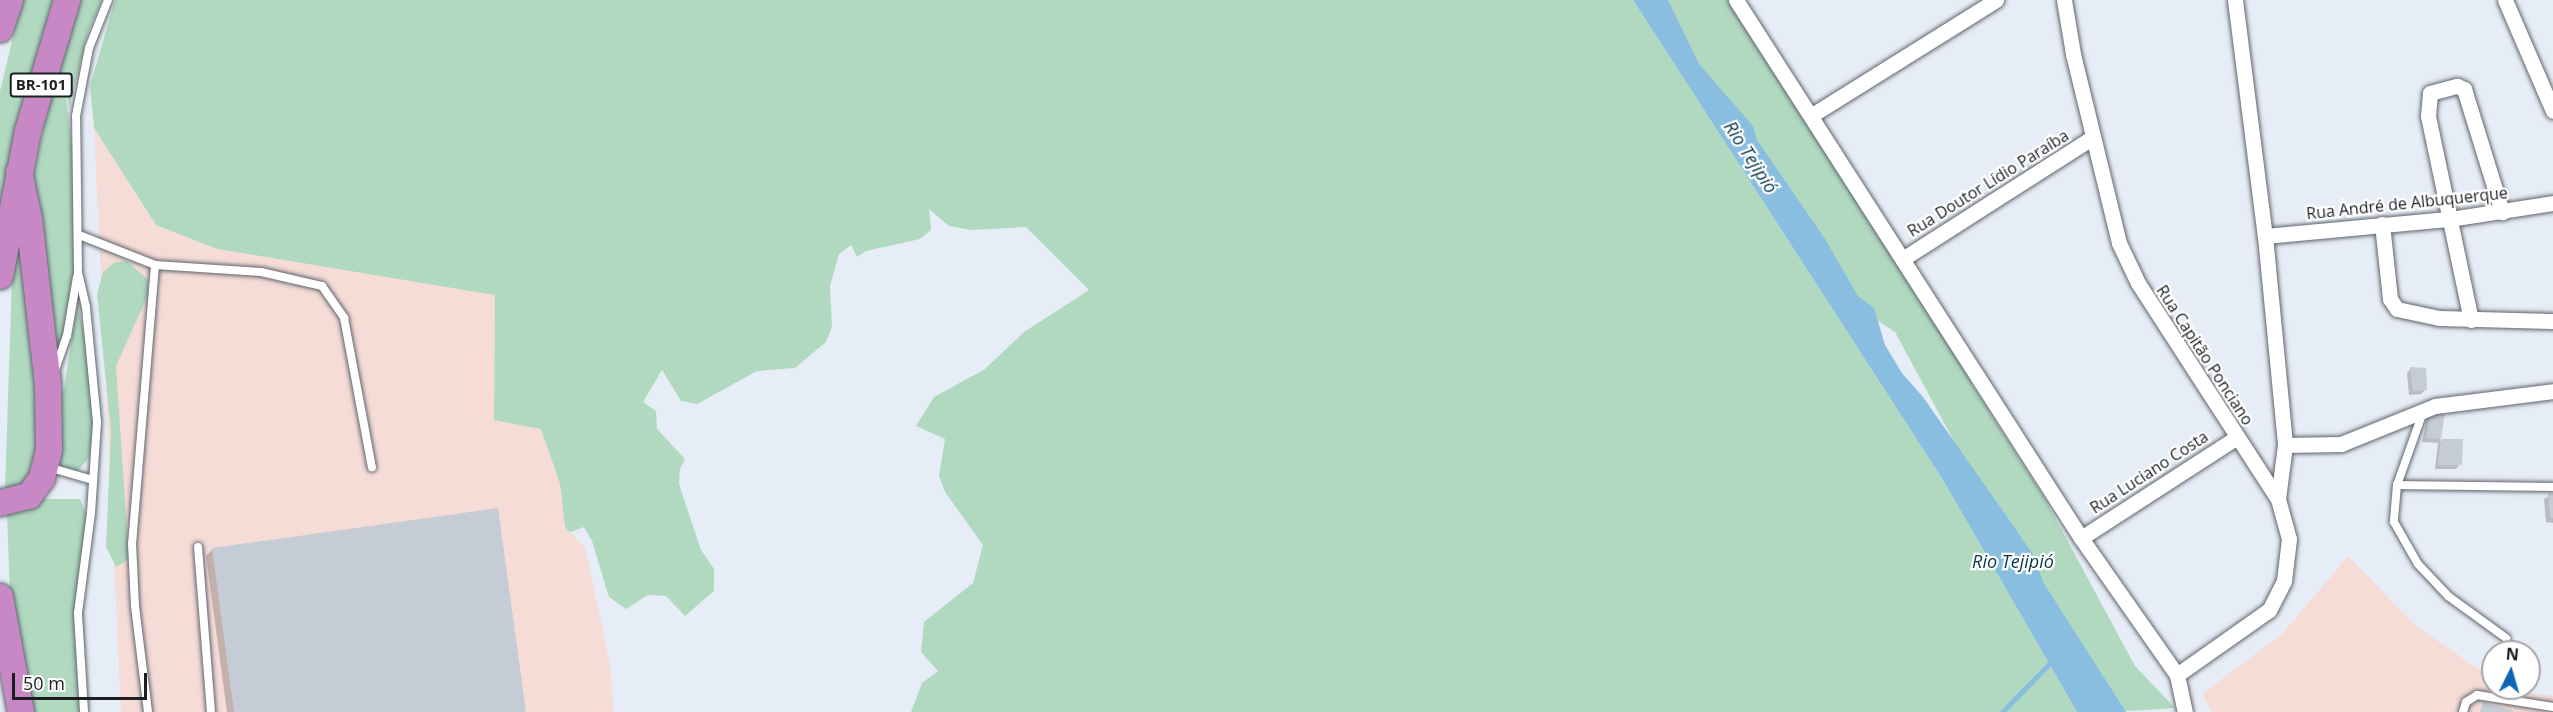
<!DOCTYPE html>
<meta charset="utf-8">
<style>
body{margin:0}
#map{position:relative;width:2553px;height:712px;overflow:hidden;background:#e7edf6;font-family:"Open Sans",sans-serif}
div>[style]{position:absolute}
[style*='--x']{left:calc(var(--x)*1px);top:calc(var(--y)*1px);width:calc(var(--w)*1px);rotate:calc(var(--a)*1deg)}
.industrial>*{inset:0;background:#f6dcd7}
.green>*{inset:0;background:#b0d9c0}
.water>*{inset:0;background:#8abee0}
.shadow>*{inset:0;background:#0003}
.stream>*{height:5px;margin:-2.5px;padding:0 2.5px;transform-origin:2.5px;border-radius:2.5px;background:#8abee0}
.building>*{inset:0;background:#c6ccd5}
.roads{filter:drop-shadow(0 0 2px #60656d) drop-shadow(0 0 2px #60656d)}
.service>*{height:8px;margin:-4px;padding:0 4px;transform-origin:4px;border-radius:4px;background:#fff}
.minor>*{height:15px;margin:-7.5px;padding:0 7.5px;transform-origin:7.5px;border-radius:7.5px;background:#fff}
.trunk>*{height:26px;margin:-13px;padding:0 13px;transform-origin:13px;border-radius:13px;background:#c888c6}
span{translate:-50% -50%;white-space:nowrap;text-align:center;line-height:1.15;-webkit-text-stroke:4.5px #fff;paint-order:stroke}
.shield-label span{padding:2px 4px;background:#fff;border:2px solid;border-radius:4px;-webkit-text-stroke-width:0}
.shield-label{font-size:15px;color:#1c1e22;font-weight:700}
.street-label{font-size:16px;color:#1c1e22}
.water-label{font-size:18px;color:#07344b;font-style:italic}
.north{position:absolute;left:2481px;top:640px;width:60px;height:60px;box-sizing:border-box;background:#fff;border:2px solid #a4a5a7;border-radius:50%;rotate:5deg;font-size:16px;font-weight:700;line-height:24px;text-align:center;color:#1c1e22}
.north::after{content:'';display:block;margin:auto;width:21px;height:27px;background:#0d66b4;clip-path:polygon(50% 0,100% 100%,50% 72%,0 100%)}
.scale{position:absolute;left:12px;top:673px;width:135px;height:27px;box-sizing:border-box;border:3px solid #1c1e22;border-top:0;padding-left:8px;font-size:18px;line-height:21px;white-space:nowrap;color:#1c1e22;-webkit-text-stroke:4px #fff;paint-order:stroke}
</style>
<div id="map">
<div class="industrial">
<div style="clip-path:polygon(94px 128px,156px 225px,217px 249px,495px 294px,494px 420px,541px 429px,560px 484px,565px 527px,585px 547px,610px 664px,614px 712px,121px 712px)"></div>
<div style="clip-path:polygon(2348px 556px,2416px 626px,2493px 679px,2493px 688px,2553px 696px,2553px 712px,2212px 712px,2202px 694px,2283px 633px)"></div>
</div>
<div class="green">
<div style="clip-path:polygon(22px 0,61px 0,0 250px,0 91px)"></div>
<div style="clip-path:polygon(81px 0,102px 0,88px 32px,69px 109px,64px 76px,77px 194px,76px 273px,67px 308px,56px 383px,26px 210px,61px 45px)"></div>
<div style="clip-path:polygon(115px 0,1633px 0,1943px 480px,2077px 712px,911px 712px,922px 683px,938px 671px,921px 652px,924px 622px,973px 583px,983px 545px,945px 492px,939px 476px,945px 439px,916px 426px,934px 397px,985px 369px,1024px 332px,1089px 290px,1026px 227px,972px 230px,949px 226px,929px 209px,931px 230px,920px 239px,866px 251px,857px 257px,851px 245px,839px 254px,830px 286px,832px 327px,826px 342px,795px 368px,757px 371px,697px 404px,681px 401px,662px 370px,643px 402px,656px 411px,657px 429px,685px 459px,680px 469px,679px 484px,701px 550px,714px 569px,714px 591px,685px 616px,666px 596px,648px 595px,626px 609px,609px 597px,592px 541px,584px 527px,570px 532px,565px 527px,560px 484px,541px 429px,494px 420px,495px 295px,217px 249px,156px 225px,94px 128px,90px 86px)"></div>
<div style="clip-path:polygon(1654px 0,1745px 0,1951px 341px,1973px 386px,2045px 499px,2135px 666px,2175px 708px,2112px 712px,2038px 597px,1895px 332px,1854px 305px)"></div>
<div style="clip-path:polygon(21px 237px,39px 357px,37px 467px,15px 491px,5px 491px,12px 277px)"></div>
<div style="clip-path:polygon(127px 261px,148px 280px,148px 295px,116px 366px,129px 559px,116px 567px,106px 547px,111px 431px,97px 294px,103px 272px,115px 262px)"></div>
<div style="clip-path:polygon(77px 304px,88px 350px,93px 418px,90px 456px,79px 470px,58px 476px,51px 468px,52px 413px,64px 389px)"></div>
<div style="clip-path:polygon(34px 499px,80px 499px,88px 519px,83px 617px,88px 712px,31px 712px,11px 622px,7px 515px)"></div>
</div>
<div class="water">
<div style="clip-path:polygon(1633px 0,1668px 0,1699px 64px,1753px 126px,1757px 140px,1825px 239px,1858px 296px,1874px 308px,1885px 345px,1902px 373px,1923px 397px,2019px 534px,2034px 556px,2043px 582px,2126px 712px,2077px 712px,1943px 480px)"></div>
</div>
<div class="shadow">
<div style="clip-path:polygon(2411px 368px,2426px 389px,2421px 394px,2409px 395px,2407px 373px)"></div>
<div style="clip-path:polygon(2443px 412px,2440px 441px,2461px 440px,2460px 464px,2456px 469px,2435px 469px,2438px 443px,2422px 442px,2427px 418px)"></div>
<div style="clip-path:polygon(2553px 494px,2553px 523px,2546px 522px,2544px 499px)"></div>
<div style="clip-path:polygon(213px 549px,524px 712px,227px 712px,206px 556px)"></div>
</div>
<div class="stream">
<div style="--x:2002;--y:712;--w:70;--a:-45.6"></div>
</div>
<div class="building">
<div style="clip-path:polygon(2410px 367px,2426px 368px,2427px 390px,2413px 391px)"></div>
<div style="clip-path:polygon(2445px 411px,2441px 439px,2426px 438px,2430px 412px)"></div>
<div style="clip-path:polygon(2441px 439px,2463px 439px,2462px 465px,2438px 465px)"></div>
<div style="clip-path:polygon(2548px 493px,2553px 493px,2553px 518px,2550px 518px)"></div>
<div style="clip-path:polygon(498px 508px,526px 712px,234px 712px,212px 548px)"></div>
<div style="clip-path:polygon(2483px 702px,2513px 711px,2513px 712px,2480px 712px)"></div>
</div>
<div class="roads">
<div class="service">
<div style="--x:79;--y:235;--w:82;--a:21.5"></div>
<div style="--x:155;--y:265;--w:279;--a:94.7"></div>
<div style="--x:132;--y:543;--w:63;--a:87.3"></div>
<div style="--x:135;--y:606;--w:107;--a:83"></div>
<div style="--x:155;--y:265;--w:106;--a:3.8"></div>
<div style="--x:261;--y:272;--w:63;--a:12.9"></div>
<div style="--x:322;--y:286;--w:39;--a:55"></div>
<div style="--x:344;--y:318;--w:152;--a:79.4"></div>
<div style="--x:55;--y:370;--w:36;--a:-71"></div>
<div style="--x:67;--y:336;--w:60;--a:-80.4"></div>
<div style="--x:2423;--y:412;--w:77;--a:109.6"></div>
<div style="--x:2397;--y:485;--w:37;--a:95"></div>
<div style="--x:2394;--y:522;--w:48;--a:60.3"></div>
<div style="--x:2418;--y:564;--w:44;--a:46.8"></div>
<div style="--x:2448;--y:596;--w:72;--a:35.9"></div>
<div style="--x:48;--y:467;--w:47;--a:16.1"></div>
<div style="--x:2397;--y:485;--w:156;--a:0.7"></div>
<div style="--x:198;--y:547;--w:166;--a:85.5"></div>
<div style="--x:84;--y:712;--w:99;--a:-93.5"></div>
<div style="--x:78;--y:613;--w:101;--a:-82.6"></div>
<div style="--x:91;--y:513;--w:91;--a:-86.2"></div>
<div style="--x:97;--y:422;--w:116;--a:-95.5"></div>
<div style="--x:86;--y:307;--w:35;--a:-103"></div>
<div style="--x:78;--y:273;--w:157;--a:-90.7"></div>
<div style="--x:76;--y:116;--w:69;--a:-79.2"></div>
<div style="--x:89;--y:48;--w:52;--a:-68.4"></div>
<div style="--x:2463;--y:712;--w:10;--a:-73"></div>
<div style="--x:2466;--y:702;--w:13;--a:-32"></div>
<div style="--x:2477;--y:695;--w:77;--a:9"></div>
</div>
<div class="minor">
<div style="--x:1736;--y:0;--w:639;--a:57.33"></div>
<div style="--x:2081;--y:538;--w:167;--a:55"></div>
<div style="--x:2177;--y:675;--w:38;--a:78"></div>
<div style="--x:2064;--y:0;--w:55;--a:80.5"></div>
<div style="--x:2073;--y:54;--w:195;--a:76.3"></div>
<div style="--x:2119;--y:243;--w:44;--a:64.6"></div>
<div style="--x:2138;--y:283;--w:257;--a:57.1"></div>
<div style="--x:2278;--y:499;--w:41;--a:74.6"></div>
<div style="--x:2289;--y:539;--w:42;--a:96.8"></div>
<div style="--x:2284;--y:581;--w:33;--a:117"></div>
<div style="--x:2269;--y:610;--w:113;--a:144.8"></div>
<div style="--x:2235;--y:0;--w:238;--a:82.8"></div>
<div style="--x:2265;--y:236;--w:210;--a:84.5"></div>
<div style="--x:2285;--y:445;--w:54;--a:97.4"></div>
<div style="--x:2505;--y:0;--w:121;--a:66.6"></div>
<div style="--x:1812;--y:115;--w:217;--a:-32"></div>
<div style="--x:2382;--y:224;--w:75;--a:83.9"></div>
<div style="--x:2390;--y:299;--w:12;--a:55"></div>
<div style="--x:2397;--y:309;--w:43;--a:12.1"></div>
<div style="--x:2439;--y:318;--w:114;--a:1.5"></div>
<div style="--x:2265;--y:236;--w:186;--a:-5.3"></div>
<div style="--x:2450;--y:219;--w:104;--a:-8.8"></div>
<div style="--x:1904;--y:258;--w:223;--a:-32.6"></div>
<div style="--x:2471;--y:320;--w:208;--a:-101.9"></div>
<div style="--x:2428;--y:116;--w:23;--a:-85"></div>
<div style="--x:2430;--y:93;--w:28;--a:-15"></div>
<div style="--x:2457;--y:86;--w:8;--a:23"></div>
<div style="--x:2464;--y:89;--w:129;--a:72.8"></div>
<div style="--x:2285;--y:445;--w:56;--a:-1"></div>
<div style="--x:2341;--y:444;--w:101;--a:-22"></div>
<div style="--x:2435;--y:406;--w:119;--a:-7.2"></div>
<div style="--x:2081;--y:538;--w:186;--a:-32.9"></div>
</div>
<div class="trunk">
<div style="--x:0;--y:29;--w:31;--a:-71"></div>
<div style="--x:0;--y:276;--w:148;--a:-79.1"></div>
<div style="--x:28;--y:131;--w:137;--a:-73.4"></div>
<div style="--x:0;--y:503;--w:30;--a:-14"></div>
<div style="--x:29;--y:496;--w:22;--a:-54"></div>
<div style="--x:42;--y:478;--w:30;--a:-76"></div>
<div style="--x:49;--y:449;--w:64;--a:-90.9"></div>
<div style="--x:48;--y:385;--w:167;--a:-96.5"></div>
<div style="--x:29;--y:219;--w:48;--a:-102"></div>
<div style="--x:0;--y:597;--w:117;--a:79.7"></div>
</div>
</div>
<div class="shield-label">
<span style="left:41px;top:85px">BR-101</span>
</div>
<div class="street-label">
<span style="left:1988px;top:183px;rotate:-32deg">Rua Doutor Lídio Paraíba</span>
<span style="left:2407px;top:203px;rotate:-6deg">Rua André de Albuquerque</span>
<span style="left:2205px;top:355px;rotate:57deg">Rua Capitão Ponciano</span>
<span style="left:2149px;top:472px;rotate:-33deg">Rua Luciano Costa</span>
</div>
<div class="water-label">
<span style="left:1751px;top:157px;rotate:57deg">Rio Tejipió</span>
<span style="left:2013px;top:561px">Rio Tejipió</span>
</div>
<div class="north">N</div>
<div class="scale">50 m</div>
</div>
